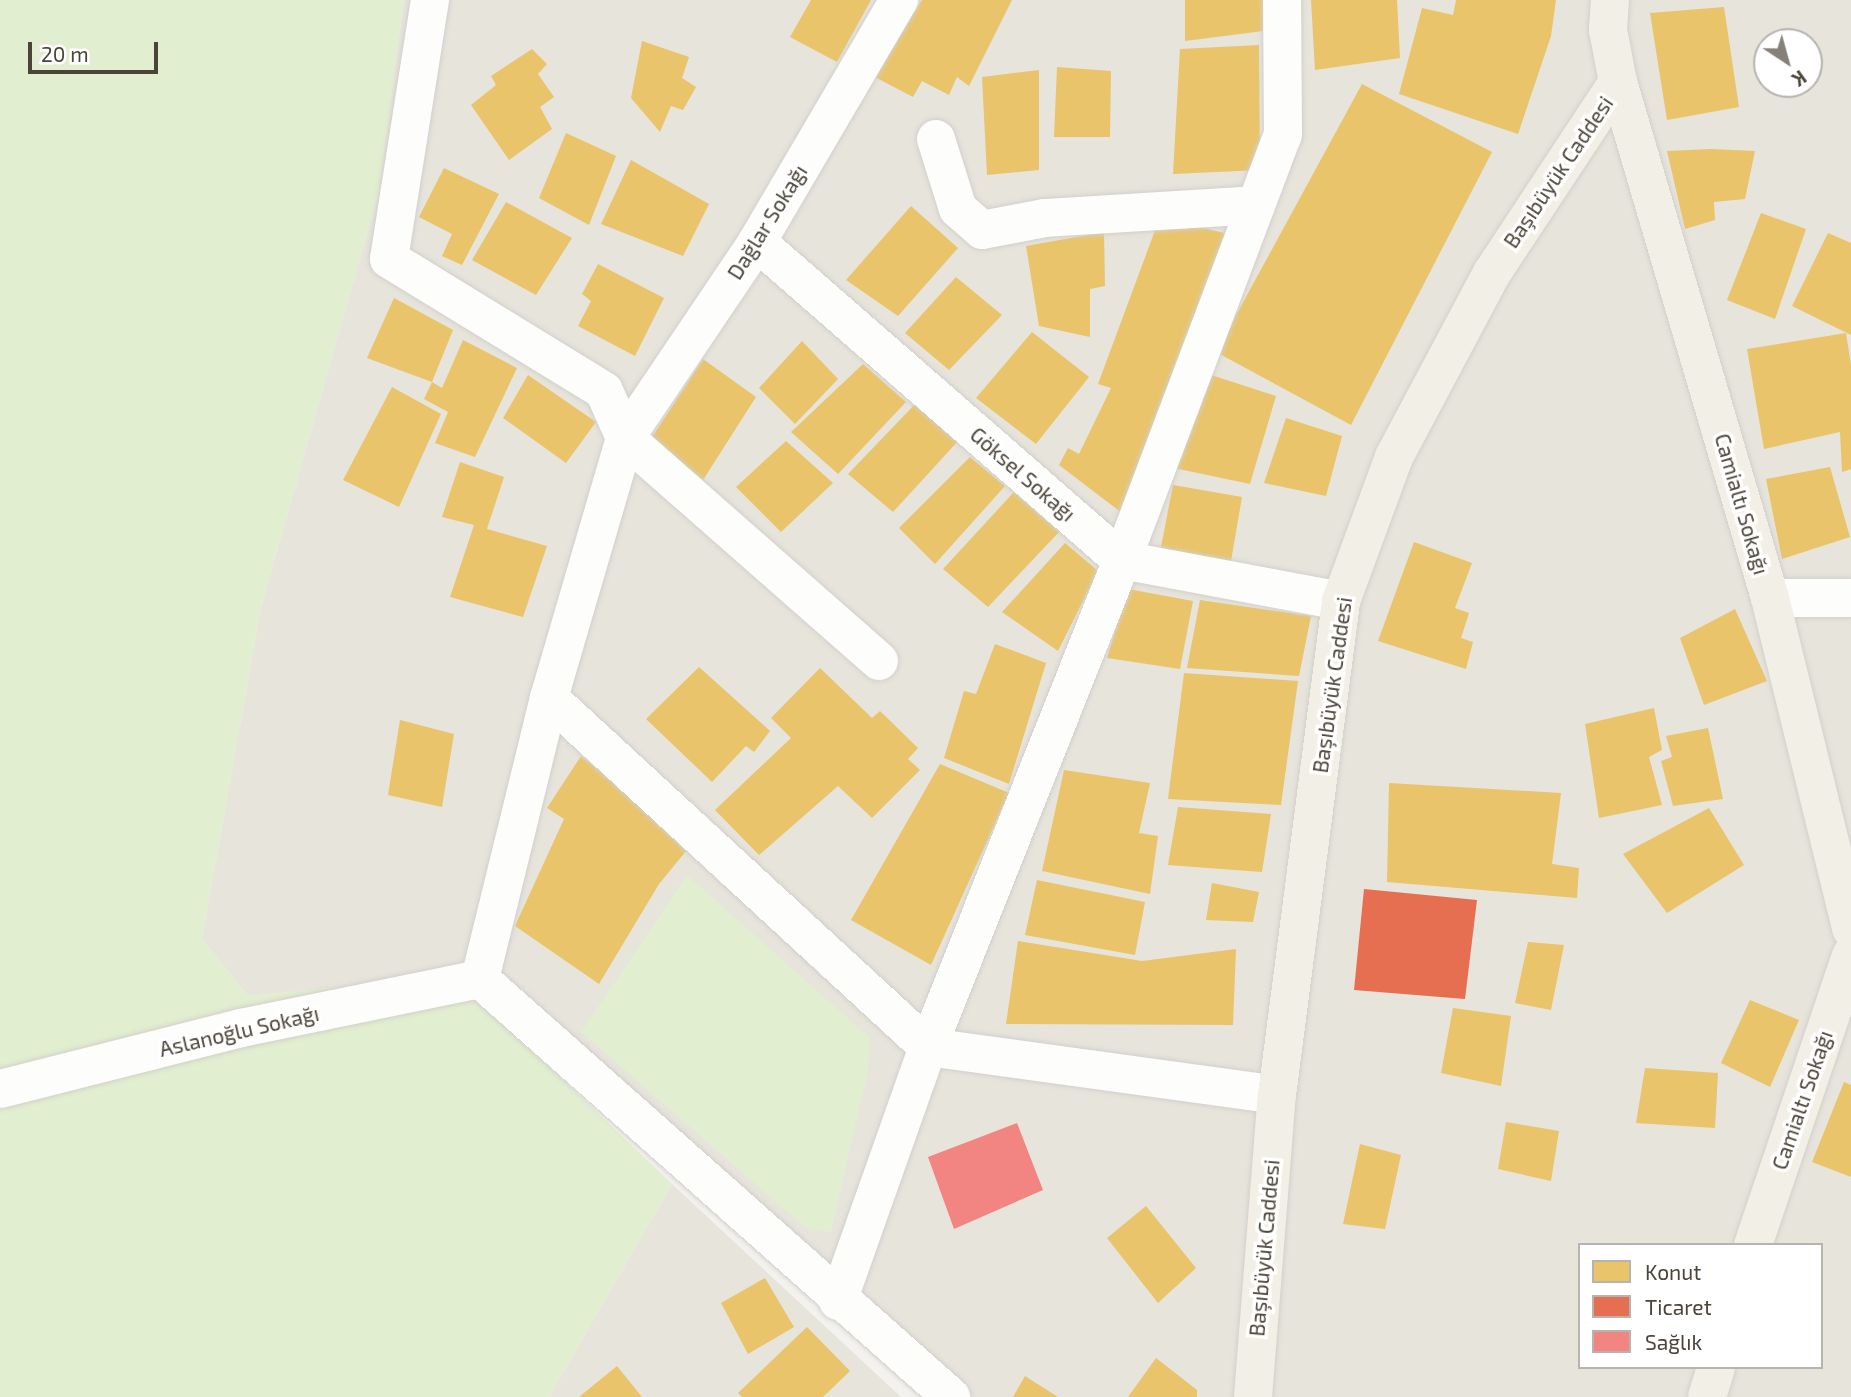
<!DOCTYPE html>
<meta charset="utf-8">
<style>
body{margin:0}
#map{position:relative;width:1851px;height:1397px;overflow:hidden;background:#f4f2ee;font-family:"Exo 2",sans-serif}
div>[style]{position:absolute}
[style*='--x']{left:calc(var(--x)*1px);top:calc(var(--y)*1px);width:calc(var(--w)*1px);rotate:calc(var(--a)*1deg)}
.residential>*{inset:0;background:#e7e4dc}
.green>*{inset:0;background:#e1eecf}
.homes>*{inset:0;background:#e9c46a}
.shops>*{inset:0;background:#e76f51}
.health>*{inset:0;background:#f28482}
.roads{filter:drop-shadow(0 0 2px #d2d0cb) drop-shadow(0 0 2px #d2d0cb)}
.minor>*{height:38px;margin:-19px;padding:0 19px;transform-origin:19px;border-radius:19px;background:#fdfdfc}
.major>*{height:38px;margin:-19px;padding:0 19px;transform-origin:19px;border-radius:19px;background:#f2efe6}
span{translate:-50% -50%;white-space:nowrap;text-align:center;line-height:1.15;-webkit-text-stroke:7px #fff;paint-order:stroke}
.street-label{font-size:21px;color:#4b4439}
.legend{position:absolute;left:1578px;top:1243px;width:245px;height:126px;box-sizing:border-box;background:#fff;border:2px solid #b7b4b0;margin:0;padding:9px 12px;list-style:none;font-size:21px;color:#4b4439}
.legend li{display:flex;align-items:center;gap:14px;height:35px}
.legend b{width:35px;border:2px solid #b7b4b0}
.north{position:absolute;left:1753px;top:28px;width:70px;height:70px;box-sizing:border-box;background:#fff;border:2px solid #b7b4b0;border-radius:50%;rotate:144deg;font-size:19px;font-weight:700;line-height:28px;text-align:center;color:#4b4439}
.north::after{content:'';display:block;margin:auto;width:24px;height:32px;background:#868178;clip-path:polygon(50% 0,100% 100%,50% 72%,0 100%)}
.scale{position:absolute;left:28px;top:42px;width:130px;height:32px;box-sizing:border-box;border:4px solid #4b4439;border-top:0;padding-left:9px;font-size:21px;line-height:24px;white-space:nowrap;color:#4b4439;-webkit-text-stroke:5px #fff;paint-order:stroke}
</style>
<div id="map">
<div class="residential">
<div style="clip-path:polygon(evenodd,404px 0,1851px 0,1851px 1397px,936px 1397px,453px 976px,248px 996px,202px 939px,261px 607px,378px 195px,404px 0,1767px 42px,1809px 42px,1809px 84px,1767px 84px,1767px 42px,404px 0,1580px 1245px,1821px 1245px,1821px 1367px,1580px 1367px,1580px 1245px)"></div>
<div style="clip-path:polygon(672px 1184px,901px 1397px,549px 1397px)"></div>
</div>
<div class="green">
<div style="clip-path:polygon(0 0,404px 0,378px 195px,261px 607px,202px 939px,248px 996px,454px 976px,672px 1184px,549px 1397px,0 1397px)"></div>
<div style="clip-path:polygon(687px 875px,870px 1038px,868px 1070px,831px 1232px,806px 1228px,581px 1032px)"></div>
</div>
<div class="homes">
<div style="clip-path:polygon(811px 0,871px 0,837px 62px,790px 37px)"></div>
<div style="clip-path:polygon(922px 0,1012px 0,969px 86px,957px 77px,949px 95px,922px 81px,913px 97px,873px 76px)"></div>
<div style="clip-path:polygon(1185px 0,1264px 0,1263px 31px,1185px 41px)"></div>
<div style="clip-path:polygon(1311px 0,1397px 0,1400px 58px,1315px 70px)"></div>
<div style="clip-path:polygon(1456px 0,1556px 0,1551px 36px,1518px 134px,1399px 94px,1422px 8px,1453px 15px)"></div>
<div style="clip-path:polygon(1724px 7px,1739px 107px,1667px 120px,1650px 13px)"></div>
<div style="clip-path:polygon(642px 41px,689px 57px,682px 78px,696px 87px,683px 110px,671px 106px,660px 132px,631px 98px)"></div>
<div style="clip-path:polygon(1259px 45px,1260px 170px,1173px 174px,1180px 49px)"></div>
<div style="clip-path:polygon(532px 49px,547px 64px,538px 74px,554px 97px,540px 107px,552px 129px,509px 160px,471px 105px,496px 85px,491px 76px)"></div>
<div style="clip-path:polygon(1057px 67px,1111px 71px,1110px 137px,1054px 137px)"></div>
<div style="clip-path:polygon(1039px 70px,1039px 170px,987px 175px,982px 77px)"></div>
<div style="clip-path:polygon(1362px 84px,1492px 152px,1351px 425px,1216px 352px)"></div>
<div style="clip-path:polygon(566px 133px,616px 156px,589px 225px,539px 198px)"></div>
<div style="clip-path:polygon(1711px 149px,1755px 151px,1745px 199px,1714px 202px,1715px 220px,1685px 229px,1667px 151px)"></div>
<div style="clip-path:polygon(631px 160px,709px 204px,683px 256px,601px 224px)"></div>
<div style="clip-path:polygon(444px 168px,499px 194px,462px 265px,442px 256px,452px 234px,419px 217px)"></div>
<div style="clip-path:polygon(506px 202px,572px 238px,536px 295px,472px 260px)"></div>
<div style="clip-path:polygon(911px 206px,958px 248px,898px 316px,846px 280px)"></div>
<div style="clip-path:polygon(1761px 213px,1806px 229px,1775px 319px,1727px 300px)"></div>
<div style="clip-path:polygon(1160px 217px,1228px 234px,1122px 513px,1059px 465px,1068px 448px,1079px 454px,1111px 388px,1098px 384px)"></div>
<div style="clip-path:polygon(1104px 232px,1105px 286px,1090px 289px,1090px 337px,1039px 326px,1026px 246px)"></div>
<div style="clip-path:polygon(1828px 233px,1851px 243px,1851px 335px,1792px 306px)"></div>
<div style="clip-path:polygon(598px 264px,664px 298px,635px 356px,578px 326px,591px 301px,582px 294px)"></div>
<div style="clip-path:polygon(956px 277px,1002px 315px,949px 370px,905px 333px)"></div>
<div style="clip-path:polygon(394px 298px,453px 330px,432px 382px,367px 358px)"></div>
<div style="clip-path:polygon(1032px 332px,1089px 377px,1036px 444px,976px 398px)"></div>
<div style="clip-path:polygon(1846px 333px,1851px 365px,1851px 469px,1842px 472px,1840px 432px,1764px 449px,1747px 349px)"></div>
<div style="clip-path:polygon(463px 340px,517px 368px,475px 457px,435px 443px,448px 412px,424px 399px,432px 382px,442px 388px)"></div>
<div style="clip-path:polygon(802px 341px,838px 379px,795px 424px,759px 388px)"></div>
<div style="clip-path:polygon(703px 359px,756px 397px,703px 480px,652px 437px)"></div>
<div style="clip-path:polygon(863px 364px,906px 402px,838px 474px,791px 432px)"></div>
<div style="clip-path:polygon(1205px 373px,1276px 396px,1250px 484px,1174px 468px)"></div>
<div style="clip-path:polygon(528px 375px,596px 422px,566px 463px,503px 418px)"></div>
<div style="clip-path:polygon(392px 387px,441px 414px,399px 507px,343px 480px)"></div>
<div style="clip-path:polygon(918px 401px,959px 440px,893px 512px,848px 474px)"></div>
<div style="clip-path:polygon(1286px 418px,1342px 436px,1326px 496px,1264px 483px)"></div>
<div style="clip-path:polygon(786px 441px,833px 483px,781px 532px,736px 487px)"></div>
<div style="clip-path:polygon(970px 457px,1005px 486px,935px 564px,899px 528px)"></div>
<div style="clip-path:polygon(460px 462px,504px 477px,487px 529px,547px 546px,523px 617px,450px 597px,474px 525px,442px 517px)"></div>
<div style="clip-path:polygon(1830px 467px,1850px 537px,1782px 559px,1766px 479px)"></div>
<div style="clip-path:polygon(1173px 485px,1242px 497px,1231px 561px,1160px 552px)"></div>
<div style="clip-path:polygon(1014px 492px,1059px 532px,988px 607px,943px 569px)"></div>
<div style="clip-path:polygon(1414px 542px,1472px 563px,1455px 608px,1469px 613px,1461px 638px,1473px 642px,1466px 669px,1378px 641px)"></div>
<div style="clip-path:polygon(1065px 543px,1098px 571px,1058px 651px,1002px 612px)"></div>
<div style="clip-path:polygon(1128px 589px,1193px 601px,1180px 669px,1107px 658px)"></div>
<div style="clip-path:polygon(1200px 600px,1311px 616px,1299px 676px,1187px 668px)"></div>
<div style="clip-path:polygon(1735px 609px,1767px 681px,1704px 705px,1680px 638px)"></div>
<div style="clip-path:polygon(995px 644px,1046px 663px,1009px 784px,944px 758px,964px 691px,976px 694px)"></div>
<div style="clip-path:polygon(699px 667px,770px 731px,754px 752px,746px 746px,712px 782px,646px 719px)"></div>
<div style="clip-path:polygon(820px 668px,872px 718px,880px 711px,918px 748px,908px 759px,920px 770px,872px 818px,838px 786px,759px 855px,715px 810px,791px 738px,771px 718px)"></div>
<div style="clip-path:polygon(1184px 673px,1298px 681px,1281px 805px,1168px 799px)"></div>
<div style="clip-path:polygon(1654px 708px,1662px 750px,1649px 757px,1662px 805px,1599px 818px,1585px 724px)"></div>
<div style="clip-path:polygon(400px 720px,454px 734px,442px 807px,388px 795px)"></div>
<div style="clip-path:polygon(1708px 728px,1723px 799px,1673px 806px,1661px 761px,1672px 757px,1666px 736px)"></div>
<div style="clip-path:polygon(581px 756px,691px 845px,659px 884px,599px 984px,515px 926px,564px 819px,547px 808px)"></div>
<div style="clip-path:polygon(940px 764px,1009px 793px,931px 965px,851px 920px)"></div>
<div style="clip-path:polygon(1064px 770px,1150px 783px,1139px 833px,1158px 836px,1150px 894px,1042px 871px)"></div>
<div style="clip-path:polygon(1389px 783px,1561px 793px,1552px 864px,1579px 868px,1577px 898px,1387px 882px)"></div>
<div style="clip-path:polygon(1178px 807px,1271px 814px,1262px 872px,1168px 865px)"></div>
<div style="clip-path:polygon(1709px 808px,1744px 865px,1667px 913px,1623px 854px)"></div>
<div style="clip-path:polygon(1037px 880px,1145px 902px,1135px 955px,1025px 935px)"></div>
<div style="clip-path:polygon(1212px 883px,1259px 892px,1253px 922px,1206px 920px)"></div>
<div style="clip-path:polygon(1018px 941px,1142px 961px,1236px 949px,1233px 1025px,1006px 1024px)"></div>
<div style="clip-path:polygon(1528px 942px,1564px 945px,1551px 1010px,1515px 1003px)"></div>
<div style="clip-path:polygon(1750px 1000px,1799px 1020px,1770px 1087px,1721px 1063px)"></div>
<div style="clip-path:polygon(1453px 1008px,1511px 1016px,1501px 1086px,1441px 1073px)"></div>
<div style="clip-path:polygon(1645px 1068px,1718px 1073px,1715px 1128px,1636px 1123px)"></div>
<div style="clip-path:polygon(1844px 1082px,1851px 1085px,1851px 1177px,1812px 1162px)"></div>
<div style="clip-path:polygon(1506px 1122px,1559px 1131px,1551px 1181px,1498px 1169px)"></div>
<div style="clip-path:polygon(1360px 1144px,1401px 1155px,1385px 1229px,1343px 1224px)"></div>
<div style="clip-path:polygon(1146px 1206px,1196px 1268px,1158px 1303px,1107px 1238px)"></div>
<div style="clip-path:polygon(765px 1278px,794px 1327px,748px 1354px,721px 1303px)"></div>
<div style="clip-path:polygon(807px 1327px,850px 1371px,823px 1397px,742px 1397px,738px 1393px)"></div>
<div style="clip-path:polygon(1156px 1358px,1197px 1390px,1197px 1397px,1128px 1397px)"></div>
<div style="clip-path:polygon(617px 1366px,642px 1397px,579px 1397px)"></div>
<div style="clip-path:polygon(1025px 1376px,1058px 1397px,1013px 1397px)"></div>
</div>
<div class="shops">
<div style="clip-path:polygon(1364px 889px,1477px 900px,1465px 999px,1354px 990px)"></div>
</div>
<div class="health">
<div style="clip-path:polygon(1017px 1123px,1043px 1190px,954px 1229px,928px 1157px)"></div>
</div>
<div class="roads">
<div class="minor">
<div style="--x:430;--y:0;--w:262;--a:99"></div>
<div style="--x:389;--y:259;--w:252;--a:31.5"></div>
<div style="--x:604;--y:391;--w:51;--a:65.9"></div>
<div style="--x:625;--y:438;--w:271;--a:106.3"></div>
<div style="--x:549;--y:698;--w:289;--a:103.8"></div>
<div style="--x:480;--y:979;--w:630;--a:41.59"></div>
<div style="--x:936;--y:139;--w:73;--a:72.6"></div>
<div style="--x:958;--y:209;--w:32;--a:41"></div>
<div style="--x:982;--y:230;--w:64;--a:-10.8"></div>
<div style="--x:1045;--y:218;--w:211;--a:-3.5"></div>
<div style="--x:757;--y:242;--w:484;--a:41.1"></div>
<div style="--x:1122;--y:560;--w:223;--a:10.6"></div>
<div style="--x:1770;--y:598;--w:81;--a:0"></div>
<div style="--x:879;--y:661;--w:338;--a:-138.7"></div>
<div style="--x:625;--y:438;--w:236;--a:-56"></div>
<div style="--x:757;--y:242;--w:281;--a:-59.6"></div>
<div style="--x:549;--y:698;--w:515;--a:42.64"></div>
<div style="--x:928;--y:1047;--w:352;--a:7.8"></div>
<div style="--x:0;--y:1089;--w:249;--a:-14.2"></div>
<div style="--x:241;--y:1028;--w:244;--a:-11.6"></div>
<div style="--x:838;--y:1301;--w:269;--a:-70.5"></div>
<div style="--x:928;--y:1047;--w:524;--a:-68.28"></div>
<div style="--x:1122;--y:560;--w:454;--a:-69.3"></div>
<div style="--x:1283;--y:135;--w:135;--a:-90.4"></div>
</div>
<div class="major">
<div style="--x:1610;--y:0;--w:30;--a:94"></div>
<div style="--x:1608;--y:30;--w:53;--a:79.1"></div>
<div style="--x:1618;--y:82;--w:538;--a:73.59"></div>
<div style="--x:1770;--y:598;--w:341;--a:76.2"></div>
<div style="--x:1753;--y:1245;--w:306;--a:-71.3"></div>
<div style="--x:1253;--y:1397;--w:303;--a:-85.5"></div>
<div style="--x:1277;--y:1095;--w:498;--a:-82.6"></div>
<div style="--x:1341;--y:601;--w:153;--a:-69.8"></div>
<div style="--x:1394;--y:457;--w:208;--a:-62"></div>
<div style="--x:1492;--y:273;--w:229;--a:-56.6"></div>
<div style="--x:1707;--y:1397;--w:31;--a:-73"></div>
</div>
</div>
<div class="street-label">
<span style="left:1558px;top:172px;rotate:-56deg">Başıbüyük Caddesi</span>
<span style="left:767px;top:222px;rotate:-58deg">Dağlar Sokağı</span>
<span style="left:1023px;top:474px;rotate:41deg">Göksel Sokağı</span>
<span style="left:1742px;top:504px;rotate:74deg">Camialtı Sokağı</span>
<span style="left:1332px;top:685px;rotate:-82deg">Başıbüyük Caddesi</span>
<span style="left:239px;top:1031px;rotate:-13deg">Aslanoğlu Sokağı</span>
<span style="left:1802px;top:1100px;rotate:-71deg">Camialtı Sokağı</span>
<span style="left:1264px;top:1248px;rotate:-85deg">Başıbüyük Caddesi</span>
</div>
<ul class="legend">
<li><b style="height:19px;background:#e9c46a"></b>Konut</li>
<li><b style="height:19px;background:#e76f51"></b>Ticaret</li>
<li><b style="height:19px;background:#f28482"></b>Sağlık</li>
</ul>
<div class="north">K</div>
<div class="scale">20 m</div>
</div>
